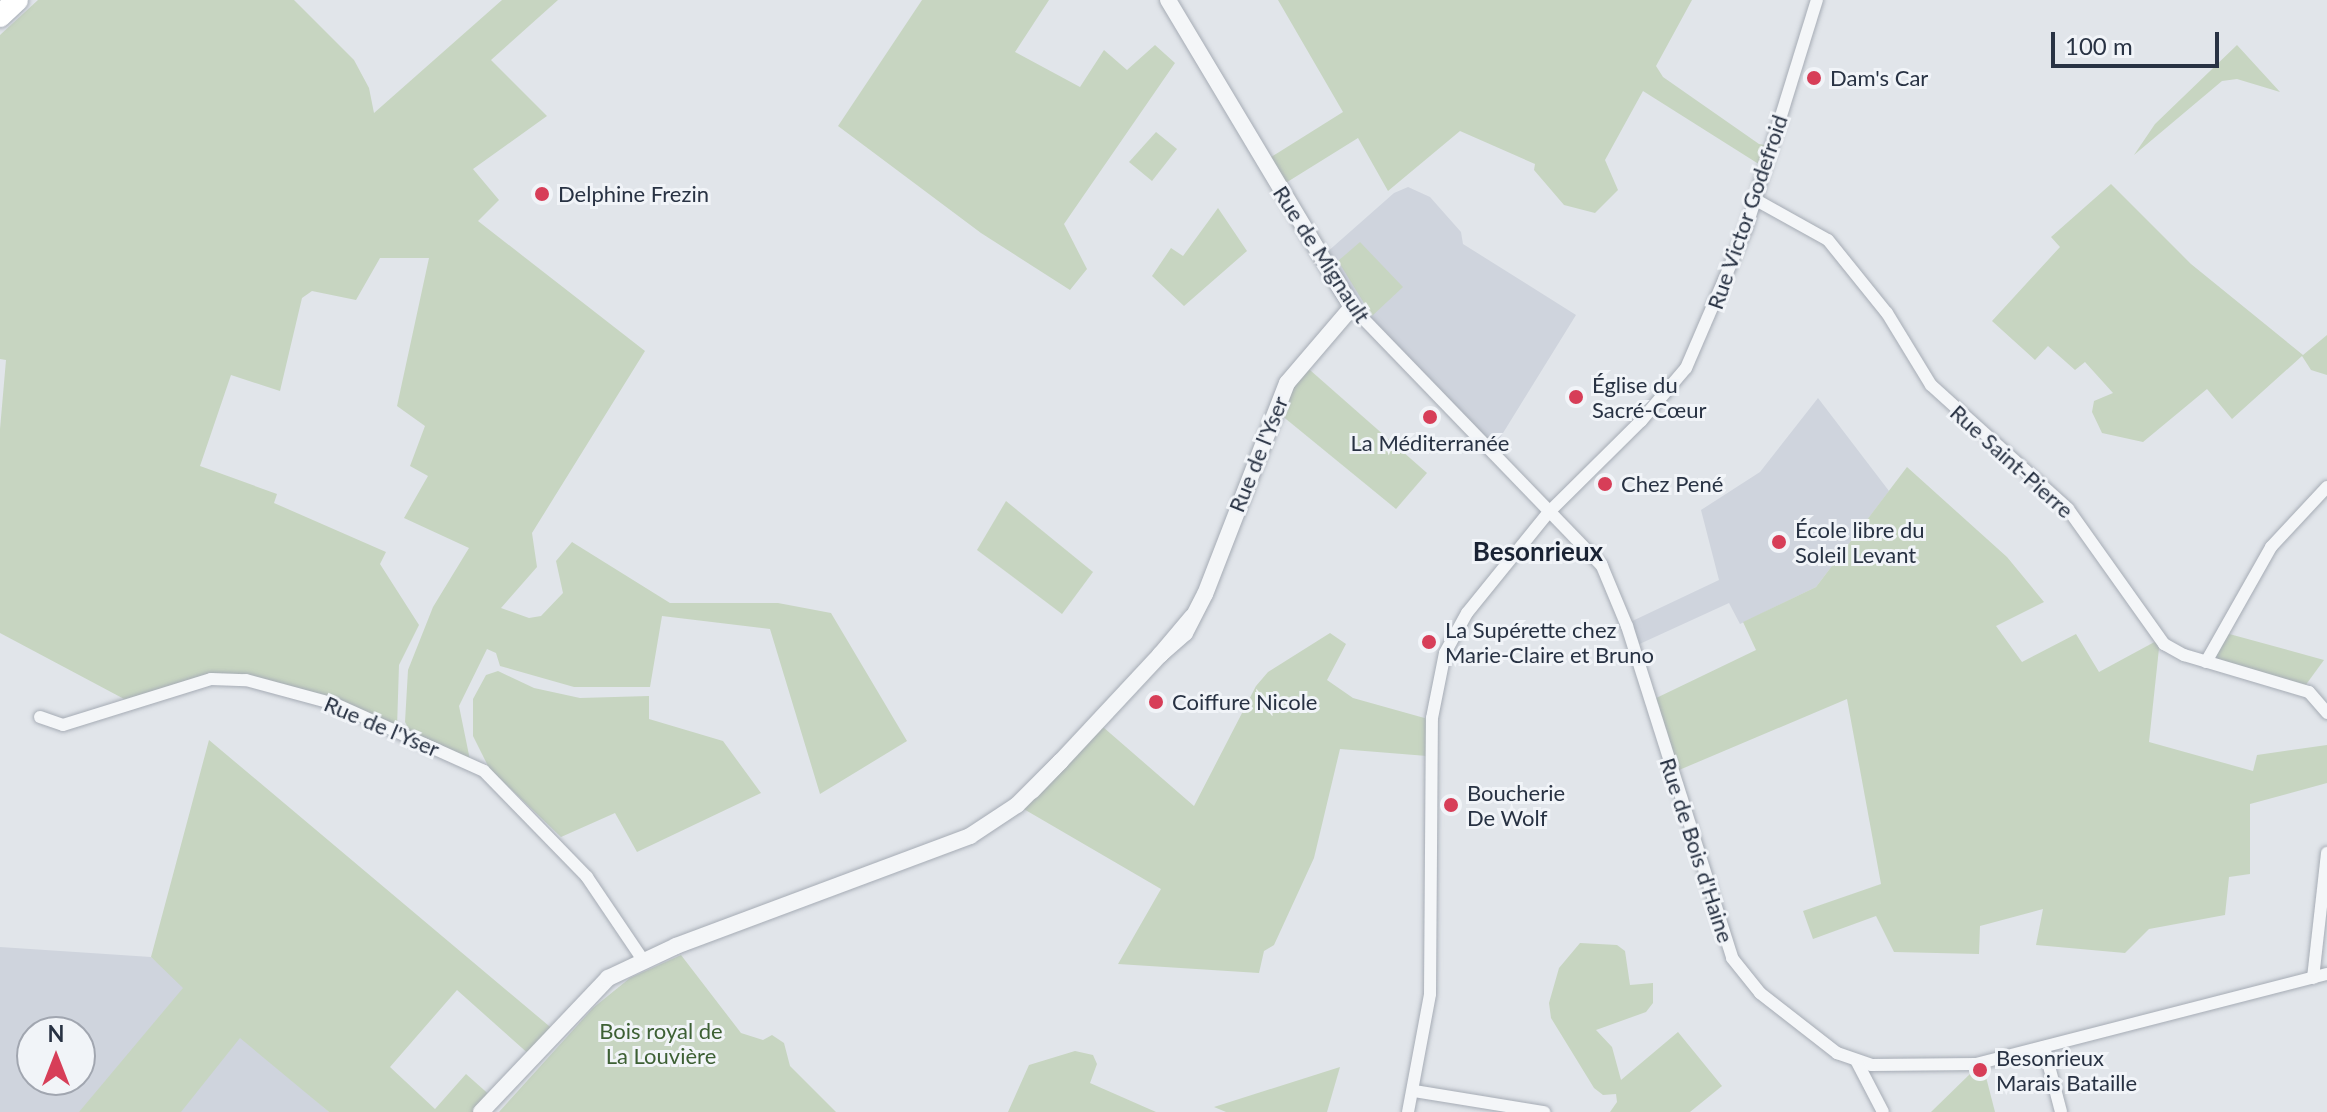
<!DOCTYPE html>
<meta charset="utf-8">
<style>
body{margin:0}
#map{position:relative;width:2327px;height:1112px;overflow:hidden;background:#e1e5ea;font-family:Lato,sans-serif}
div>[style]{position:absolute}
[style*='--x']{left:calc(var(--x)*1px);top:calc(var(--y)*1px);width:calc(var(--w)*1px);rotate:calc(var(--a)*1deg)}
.built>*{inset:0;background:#cfd4dd}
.green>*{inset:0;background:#c7d5c1}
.roads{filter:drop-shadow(0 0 2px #a6acb5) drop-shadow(0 0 2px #a6acb5)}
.minor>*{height:12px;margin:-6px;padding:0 6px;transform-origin:6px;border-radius:6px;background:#f4f6f8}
.tertiary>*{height:16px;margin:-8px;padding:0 8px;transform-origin:8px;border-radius:8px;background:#f4f6f8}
.motorway>*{height:22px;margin:-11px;padding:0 11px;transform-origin:11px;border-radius:11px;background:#fff}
.dots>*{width:22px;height:22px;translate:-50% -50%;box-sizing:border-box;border:4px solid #f1f4f8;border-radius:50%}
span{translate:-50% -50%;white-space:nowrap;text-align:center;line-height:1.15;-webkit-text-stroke:6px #f1f4f8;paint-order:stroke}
.poi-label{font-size:22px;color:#283243}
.left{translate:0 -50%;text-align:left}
.street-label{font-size:22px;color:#283243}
.park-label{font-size:22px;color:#3d6034}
.quarter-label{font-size:26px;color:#1a2334;font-weight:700}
.north{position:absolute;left:16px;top:1016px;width:80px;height:80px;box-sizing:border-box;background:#f1f4f8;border:2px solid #a1a6b0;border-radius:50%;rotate:0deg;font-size:22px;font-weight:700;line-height:32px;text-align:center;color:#283243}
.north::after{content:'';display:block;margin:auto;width:28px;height:36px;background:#d73e58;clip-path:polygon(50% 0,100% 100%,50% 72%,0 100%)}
.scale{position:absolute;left:2051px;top:32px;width:168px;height:36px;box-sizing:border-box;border:4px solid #283243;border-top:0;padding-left:10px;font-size:24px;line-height:28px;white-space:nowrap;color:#283243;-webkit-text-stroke:6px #f1f4f8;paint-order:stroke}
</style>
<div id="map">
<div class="built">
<div style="clip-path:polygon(1408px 187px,1430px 197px,1461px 232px,1463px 244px,1576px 315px,1495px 446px,1373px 323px,1326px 253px,1394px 193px)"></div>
<div style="clip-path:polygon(1818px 398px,1889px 491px,1816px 587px,1740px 624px,1729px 603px,1633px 647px,1626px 624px,1719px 580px,1701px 510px,1760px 472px)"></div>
<div style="clip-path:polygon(evenodd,0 947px,151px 957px,329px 1112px,0 1112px,0 947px,32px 1032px,80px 1032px,80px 1080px,32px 1080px,32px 1032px)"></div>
</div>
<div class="green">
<div style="clip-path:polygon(38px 0,294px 0,354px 60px,369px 88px,374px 113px,502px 0,558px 0,491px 60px,547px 116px,473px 169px,499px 200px,478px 221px,645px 351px,532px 533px,537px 567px,501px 608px,529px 618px,541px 616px,563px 593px,556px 561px,572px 542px,670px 603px,778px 603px,831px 613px,907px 741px,820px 794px,770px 629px,662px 616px,650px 687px,574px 687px,500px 666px,496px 653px,487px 649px,459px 706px,470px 760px,412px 735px,405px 722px,408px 670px,433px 607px,469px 548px,404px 518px,428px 476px,410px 466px,425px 426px,397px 406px,429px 258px,380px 258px,356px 300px,312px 291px,302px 298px,280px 391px,231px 375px,200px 466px,277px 494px,274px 503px,386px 552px,380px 564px,419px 625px,399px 665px,397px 728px,307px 691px,246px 675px,126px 700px,0 633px,0 429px,6px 360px,0 359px,0 35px)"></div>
<div style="clip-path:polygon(922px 0,1049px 0,1015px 52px,1080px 87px,1104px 50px,1127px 70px,1155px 45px,1175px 63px,1064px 224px,1087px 269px,1070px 290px,981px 233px,838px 126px)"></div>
<div style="clip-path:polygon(1278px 0,1692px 0,1656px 66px,1663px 77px,1759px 144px,1771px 146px,1765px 168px,1643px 91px,1605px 160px,1618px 190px,1595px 213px,1564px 205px,1534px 170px,1535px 164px,1460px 131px,1388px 191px,1358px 138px,1284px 184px,1268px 159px,1343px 112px)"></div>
<div style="clip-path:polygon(2237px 45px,2280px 92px,2237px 79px,2222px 81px,2134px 155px,2155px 124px)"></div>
<div style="clip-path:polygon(1156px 132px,1177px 149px,1152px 181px,1129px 162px)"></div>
<div style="clip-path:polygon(2111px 184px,2191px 264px,2303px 355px,2327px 335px,2327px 375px,2311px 370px,2302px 356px,2232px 419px,2207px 389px,2143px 442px,2102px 433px,2092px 412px,2094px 401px,2113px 393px,2085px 362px,2075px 370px,2048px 346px,2035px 360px,1992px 321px,2060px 247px,2051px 237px)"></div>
<div style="clip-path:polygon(1218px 208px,1247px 251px,1184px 306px,1152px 276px,1171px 248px,1183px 256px)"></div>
<div style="clip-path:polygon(1360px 242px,1403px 287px,1372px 316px,1338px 261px)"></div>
<div style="clip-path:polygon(1302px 363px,1427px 473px,1396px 509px,1275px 410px)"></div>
<div style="clip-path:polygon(1907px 467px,2007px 557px,2044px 602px,1996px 626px,2022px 662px,2076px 634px,2099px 672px,2160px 639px,2149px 742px,2253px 771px,2257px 755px,2327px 745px,2327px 783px,2250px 804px,2250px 874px,2229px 877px,2225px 915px,2149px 929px,2125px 953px,2036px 945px,2043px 909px,1980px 926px,1979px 954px,1894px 952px,1876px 916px,1813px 939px,1803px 911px,1881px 884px,1847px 699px,1672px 773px,1650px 701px,1756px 650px,1743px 622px,1816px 587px)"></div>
<div style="clip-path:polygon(1006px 501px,1093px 572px,1062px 614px,977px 550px)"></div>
<div style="clip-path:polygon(2222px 632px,2324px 660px,2302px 690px,2206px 662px)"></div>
<div style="clip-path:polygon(1330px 633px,1346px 644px,1327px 680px,1353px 698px,1428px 719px,1427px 756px,1340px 749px,1314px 858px,1274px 945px,1264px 951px,1259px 973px,1118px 964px,1161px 889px,1022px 808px,1103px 727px,1194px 806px,1256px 686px,1268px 672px)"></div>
<div style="clip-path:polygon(498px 671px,534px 688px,580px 698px,649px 696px,649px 719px,723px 741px,761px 793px,637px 852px,615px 813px,561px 837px,489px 768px,473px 736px,473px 699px,486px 675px)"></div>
<div style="clip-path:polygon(209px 740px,555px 1031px,531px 1056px,457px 990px,390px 1067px,435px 1109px,466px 1074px,493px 1098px,480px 1112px,329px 1112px,240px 1038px,181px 1112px,79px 1112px,183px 988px,151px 957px)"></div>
<div style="clip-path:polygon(1580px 943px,1617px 945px,1625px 951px,1630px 985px,1653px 983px,1653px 1003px,1646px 1012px,1596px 1030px,1612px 1047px,1621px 1080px,1678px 1032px,1722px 1086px,1690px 1112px,1610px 1112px,1617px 1102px,1616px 1094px,1603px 1095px,1594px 1088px,1551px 1018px,1549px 1003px,1559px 968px)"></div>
<div style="clip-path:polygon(681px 955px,741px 1033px,763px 1040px,772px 1035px,784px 1043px,790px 1066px,836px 1112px,499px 1112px,593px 1008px,630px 978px)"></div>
<div style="clip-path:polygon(1075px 1051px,1093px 1055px,1097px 1064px,1090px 1083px,1156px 1112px,1008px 1112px,1029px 1065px)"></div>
<div style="clip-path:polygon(1340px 1067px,1327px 1112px,1226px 1112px,1214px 1107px)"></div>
<div style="clip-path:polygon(1972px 1072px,1986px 1077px,1995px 1112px,1931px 1112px)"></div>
</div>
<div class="roads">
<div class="minor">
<div style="--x:1756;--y:200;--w:82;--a:29.1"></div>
<div style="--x:1828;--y:240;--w:94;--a:51.1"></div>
<div style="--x:1887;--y:313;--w:84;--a:58.6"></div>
<div style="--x:1931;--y:385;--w:185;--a:42.1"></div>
<div style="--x:2068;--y:509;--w:166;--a:54.6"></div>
<div style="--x:2164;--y:644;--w:23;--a:29"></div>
<div style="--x:2184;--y:655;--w:130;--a:16.5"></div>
<div style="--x:2309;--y:692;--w:28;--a:49"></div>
<div style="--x:1352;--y:307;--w:360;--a:46"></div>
<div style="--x:1602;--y:566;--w:65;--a:67.4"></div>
<div style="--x:1627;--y:626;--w:348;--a:72.4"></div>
<div style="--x:1732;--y:958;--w:45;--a:51.3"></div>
<div style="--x:1760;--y:993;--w:98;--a:37.9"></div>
<div style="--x:1837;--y:1053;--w:36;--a:19"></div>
<div style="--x:1871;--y:1065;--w:105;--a:-0.5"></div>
<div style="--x:1976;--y:1064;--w:362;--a:-14.4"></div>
<div style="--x:2206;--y:662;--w:132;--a:-60.5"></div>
<div style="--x:2271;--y:547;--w:82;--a:-47"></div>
<div style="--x:40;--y:717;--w:24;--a:19"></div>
<div style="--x:63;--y:725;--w:155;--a:-17.3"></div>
<div style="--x:211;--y:679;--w:35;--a:2"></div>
<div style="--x:246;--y:680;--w:92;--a:15.1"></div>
<div style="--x:335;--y:704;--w:163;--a:24.2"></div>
<div style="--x:484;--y:771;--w:148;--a:45.8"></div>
<div style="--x:587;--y:877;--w:100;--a:56"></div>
<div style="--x:2313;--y:978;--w:126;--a:-83.6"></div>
<div style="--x:2044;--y:1047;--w:67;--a:75.3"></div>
<div style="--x:1857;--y:1062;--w:56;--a:62.5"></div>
<div style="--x:1414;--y:1091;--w:132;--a:9.2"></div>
<div style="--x:1408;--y:1112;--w:120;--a:-79.4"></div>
<div style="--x:1430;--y:994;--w:276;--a:-89.6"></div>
<div style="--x:1432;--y:718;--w:66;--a:-78.7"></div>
<div style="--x:1445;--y:653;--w:46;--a:-61.2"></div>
<div style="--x:1467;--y:613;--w:129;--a:-51"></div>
<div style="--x:1548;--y:513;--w:131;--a:-44.7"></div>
<div style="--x:1641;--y:421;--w:70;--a:-49.7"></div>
<div style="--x:1686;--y:368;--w:151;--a:-66.7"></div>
<div style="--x:1746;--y:229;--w:240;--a:-72.8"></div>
</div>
<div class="tertiary">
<div style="--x:1168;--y:0;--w:358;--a:59.1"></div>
<div style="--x:1352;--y:307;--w:100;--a:130.5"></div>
<div style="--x:1287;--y:383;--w:226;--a:111.2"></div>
<div style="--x:1205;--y:594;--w:44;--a:117.1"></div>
<div style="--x:1185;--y:633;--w:33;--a:139"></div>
<div style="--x:1160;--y:655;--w:50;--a:-49.9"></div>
<div style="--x:1061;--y:761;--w:145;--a:-47"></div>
<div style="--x:481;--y:1112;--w:185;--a:-46.5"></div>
<div style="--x:608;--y:978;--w:75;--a:-25.2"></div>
<div style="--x:676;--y:946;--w:314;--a:-20.5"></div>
<div style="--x:970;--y:836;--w:56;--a:-33.4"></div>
<div style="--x:1017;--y:805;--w:62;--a:-45"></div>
<div style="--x:1061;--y:761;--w:42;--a:134"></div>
</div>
<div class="motorway">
<div style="--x:0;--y:16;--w:23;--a:-43"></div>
</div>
</div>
<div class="dots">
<div style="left:1814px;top:78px;background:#d73e58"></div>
<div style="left:542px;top:194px;background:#d73e58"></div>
<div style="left:1576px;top:397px;background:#d73e58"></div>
<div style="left:1430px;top:417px;background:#d73e58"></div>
<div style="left:1605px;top:484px;background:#d73e58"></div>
<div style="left:1779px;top:542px;background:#d73e58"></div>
<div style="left:1429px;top:642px;background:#d73e58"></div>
<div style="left:1156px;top:702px;background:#d73e58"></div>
<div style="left:1451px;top:805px;background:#d73e58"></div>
<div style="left:1980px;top:1070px;background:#d73e58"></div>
</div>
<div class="poi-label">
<span class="left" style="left:1830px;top:78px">Dam's Car</span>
<span class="left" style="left:558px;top:194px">Delphine Frezin</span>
<span class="left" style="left:1592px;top:397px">Église du<br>Sacré-Cœur</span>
<span style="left:1430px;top:443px">La Méditerranée</span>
<span class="left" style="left:1621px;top:484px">Chez Pené</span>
<span class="left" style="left:1795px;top:542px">École libre du<br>Soleil Levant</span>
<span class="left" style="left:1445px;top:642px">La Supérette chez<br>Marie-Claire et Bruno</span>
<span class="left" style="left:1172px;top:702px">Coiffure Nicole</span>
<span class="left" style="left:1467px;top:805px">Boucherie<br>De Wolf</span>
<span class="left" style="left:1996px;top:1070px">Besonrieux<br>Marais Bataille</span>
</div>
<div class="street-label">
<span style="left:1747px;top:212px;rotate:-71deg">Rue Victor Godefroid</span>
<span style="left:1322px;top:254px;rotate:57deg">Rue de Mignault</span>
<span style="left:1258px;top:454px;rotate:-68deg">Rue de l'Yser</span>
<span style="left:2012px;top:461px;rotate:42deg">Rue Saint-Pierre</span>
<span style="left:382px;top:726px;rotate:23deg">Rue de l'Yser</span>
<span style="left:1697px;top:850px;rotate:72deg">Rue de Bois d'Haine</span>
</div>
<div class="park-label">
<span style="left:661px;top:1043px">Bois royal de<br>La Louvière</span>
</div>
<div class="quarter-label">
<span style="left:1538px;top:552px">Besonrieux</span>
</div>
<div class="north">N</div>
<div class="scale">100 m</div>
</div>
